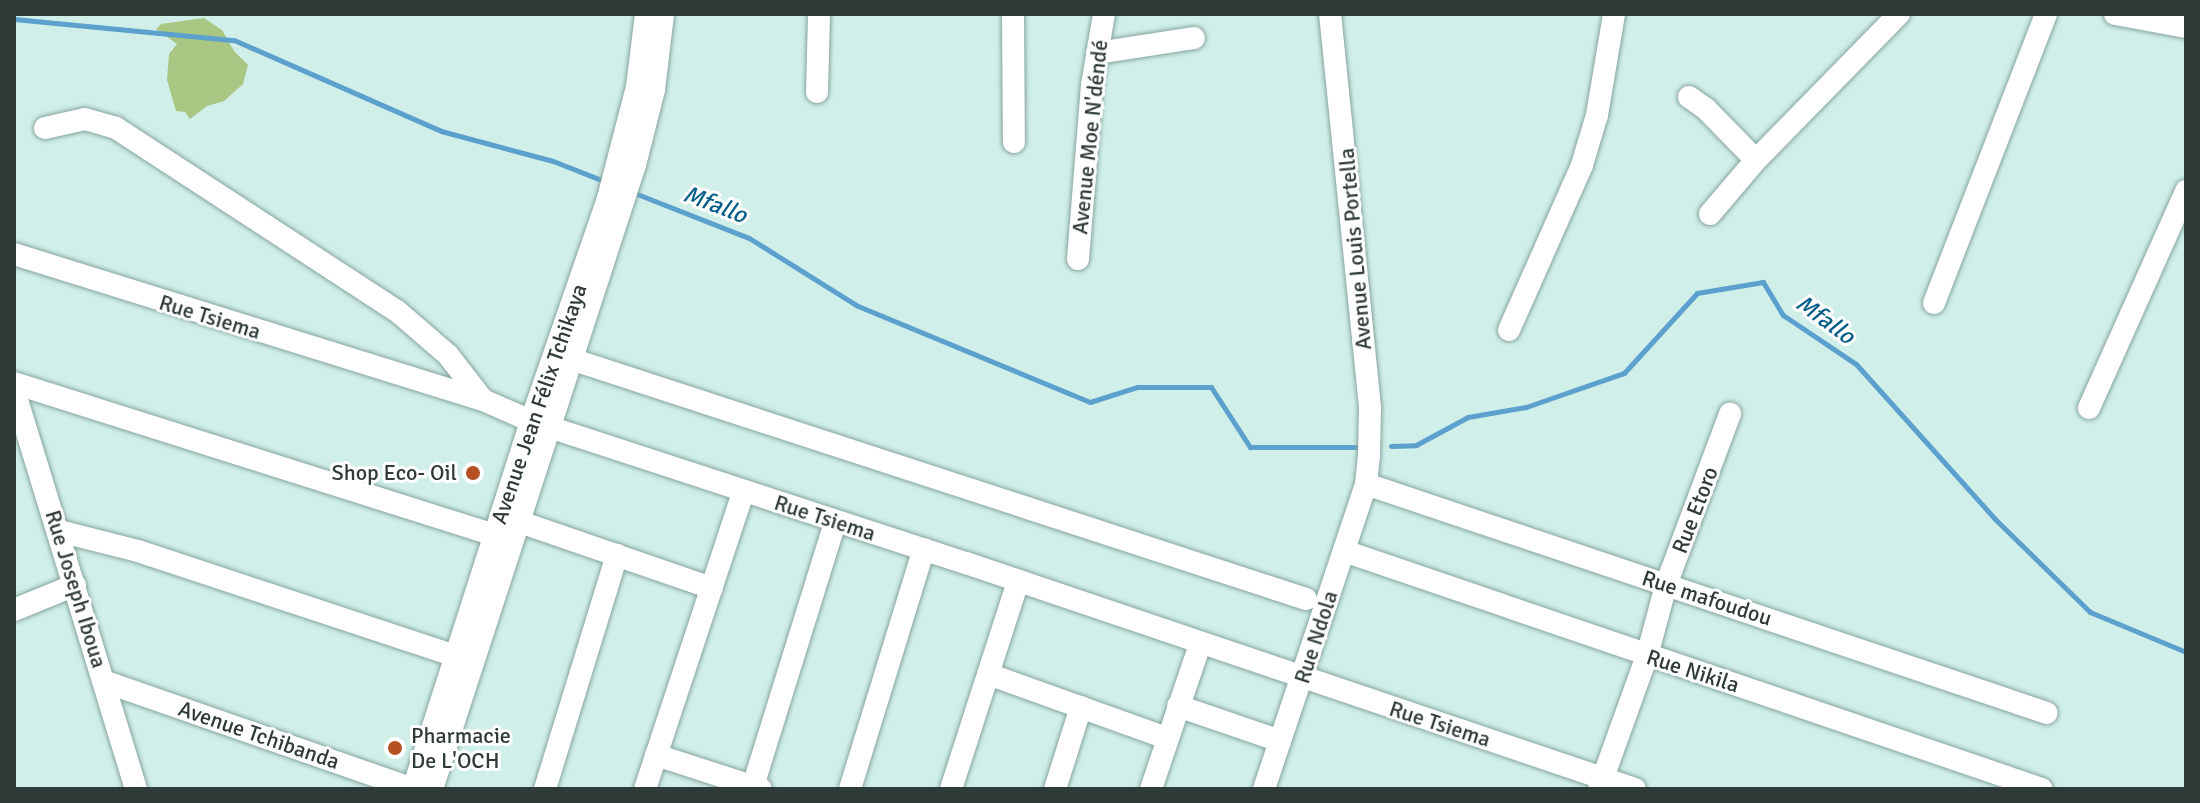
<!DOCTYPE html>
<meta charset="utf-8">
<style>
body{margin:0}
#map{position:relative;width:2200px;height:803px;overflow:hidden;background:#d0efe9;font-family:Signika,sans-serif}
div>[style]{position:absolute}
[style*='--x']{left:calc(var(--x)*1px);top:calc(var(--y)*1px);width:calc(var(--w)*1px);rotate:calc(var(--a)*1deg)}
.forest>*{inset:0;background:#a9c682}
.stream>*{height:5px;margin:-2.5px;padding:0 2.5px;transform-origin:2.5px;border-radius:2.5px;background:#5ca0cd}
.roads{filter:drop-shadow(0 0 2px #87a49f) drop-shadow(0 0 2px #87a49f)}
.minor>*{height:22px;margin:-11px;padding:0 11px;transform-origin:11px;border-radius:11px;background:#fff}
.dots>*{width:22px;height:22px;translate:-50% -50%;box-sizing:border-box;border:4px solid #fff;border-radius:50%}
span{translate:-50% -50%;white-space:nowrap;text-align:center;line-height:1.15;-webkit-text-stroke:6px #fff;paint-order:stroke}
.street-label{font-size:22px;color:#2f3b39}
.poi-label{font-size:22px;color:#2f3b39}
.right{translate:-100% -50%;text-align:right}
.left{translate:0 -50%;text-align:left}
.water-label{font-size:24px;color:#055d88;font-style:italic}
.frame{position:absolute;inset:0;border:16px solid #2f3b39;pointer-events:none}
</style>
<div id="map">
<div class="forest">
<div style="clip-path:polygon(204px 18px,222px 30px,234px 51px,248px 65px,243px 84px,224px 101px,207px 106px,190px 119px,185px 112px,176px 111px,167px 80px,169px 54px,177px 44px,156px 29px,161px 24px)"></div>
</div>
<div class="stream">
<div style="--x:14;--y:19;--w:221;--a:5.5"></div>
<div style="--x:234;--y:40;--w:226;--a:23.7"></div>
<div style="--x:441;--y:131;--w:116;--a:15"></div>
<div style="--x:553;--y:161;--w:55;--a:21.4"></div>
<div style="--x:632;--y:192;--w:126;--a:21.5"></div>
<div style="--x:749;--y:238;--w:128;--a:32"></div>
<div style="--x:858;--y:306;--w:251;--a:22.5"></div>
<div style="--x:1090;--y:402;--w:49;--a:-17.7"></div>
<div style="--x:1137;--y:387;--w:74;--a:0"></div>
<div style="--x:1211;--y:387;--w:72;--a:57"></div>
<div style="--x:1250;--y:447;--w:111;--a:0"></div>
<div style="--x:1391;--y:446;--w:25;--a:-2"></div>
<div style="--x:1416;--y:445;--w:59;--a:-28.3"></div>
<div style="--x:1468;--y:417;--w:59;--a:-9.8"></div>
<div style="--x:1526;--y:407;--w:104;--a:-19.1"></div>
<div style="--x:1624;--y:373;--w:108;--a:-47.6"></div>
<div style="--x:1697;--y:293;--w:67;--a:-9.5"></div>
<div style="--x:1763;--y:282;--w:39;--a:59"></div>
<div style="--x:1783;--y:315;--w:88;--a:33.9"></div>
<div style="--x:1856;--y:364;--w:208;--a:48.1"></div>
<div style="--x:1995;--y:519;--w:133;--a:44.4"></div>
<div style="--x:2090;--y:612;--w:104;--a:22.6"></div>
</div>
<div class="roads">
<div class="minor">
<div style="--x:1013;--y:14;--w:128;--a:89.6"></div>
<div style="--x:2115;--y:14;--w:72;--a:10.4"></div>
<div style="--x:1097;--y:53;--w:98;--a:-8.8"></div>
<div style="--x:817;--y:92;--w:78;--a:-88.5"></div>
<div style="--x:1689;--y:97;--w:21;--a:35"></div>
<div style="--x:1706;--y:109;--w:71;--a:45.6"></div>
<div style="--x:45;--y:128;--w:41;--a:-12.7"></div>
<div style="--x:85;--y:119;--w:32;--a:16"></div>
<div style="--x:116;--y:128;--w:335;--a:33.1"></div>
<div style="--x:397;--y:311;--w:67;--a:40.8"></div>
<div style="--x:448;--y:355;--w:56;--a:52.3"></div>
<div style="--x:1710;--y:214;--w:71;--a:-49.6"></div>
<div style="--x:1756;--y:160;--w:204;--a:-45.6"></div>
<div style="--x:14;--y:254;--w:491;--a:17.3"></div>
<div style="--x:483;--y:400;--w:52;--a:23.6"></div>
<div style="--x:531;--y:421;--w:458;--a:18.1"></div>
<div style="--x:966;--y:563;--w:706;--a:18.67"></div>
<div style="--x:1078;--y:259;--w:175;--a:-85.4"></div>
<div style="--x:1092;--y:85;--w:72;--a:-80.4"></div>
<div style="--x:1934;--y:303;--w:310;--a:-68.8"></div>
<div style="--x:1509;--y:330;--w:180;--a:-66.1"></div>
<div style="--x:1582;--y:165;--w:52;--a:-73.3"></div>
<div style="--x:1597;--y:115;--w:102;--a:-80.4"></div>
<div style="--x:574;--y:360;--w:770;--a:18.08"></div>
<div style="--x:14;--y:383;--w:503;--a:17.57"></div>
<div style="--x:14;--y:390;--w:417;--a:73"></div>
<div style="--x:2089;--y:408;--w:238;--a:-65.9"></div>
<div style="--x:1366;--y:484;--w:718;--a:18.59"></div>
<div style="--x:520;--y:522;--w:203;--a:19"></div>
<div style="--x:59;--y:531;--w:81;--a:14.2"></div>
<div style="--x:138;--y:551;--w:334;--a:18.3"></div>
<div style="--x:1344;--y:551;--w:737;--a:18.83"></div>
<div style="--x:14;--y:610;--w:66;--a:-22.3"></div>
<div style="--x:988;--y:674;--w:190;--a:19.7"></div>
<div style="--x:103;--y:681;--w:329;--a:19.2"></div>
<div style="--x:1178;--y:706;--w:108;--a:18.9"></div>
<div style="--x:656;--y:755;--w:110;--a:17.9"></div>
<div style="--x:753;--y:786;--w:276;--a:-72.7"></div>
<div style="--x:413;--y:789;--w:386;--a:-72.2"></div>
<div style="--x:531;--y:421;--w:232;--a:-70.9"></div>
<div style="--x:607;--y:202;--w:119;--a:-75.4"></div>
<div style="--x:637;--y:87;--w:74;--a:-83"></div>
<div style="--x:432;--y:789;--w:656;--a:-71.98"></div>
<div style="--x:635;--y:165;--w:77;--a:-75.8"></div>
<div style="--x:654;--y:90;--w:77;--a:-83.2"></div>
<div style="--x:545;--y:789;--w:245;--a:-72.9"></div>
<div style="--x:645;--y:789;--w:313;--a:-71.7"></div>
<div style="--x:850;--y:789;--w:251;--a:-72.9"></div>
<div style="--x:951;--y:789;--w:219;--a:-72.1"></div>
<div style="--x:1055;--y:789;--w:86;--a:-72.4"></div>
<div style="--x:1151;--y:789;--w:153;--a:-71.3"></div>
<div style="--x:1264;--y:789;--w:322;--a:-71.5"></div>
<div style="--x:1366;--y:484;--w:29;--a:-84"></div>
<div style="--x:1369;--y:455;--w:48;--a:-88.8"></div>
<div style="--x:1370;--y:407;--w:395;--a:-95.8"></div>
<div style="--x:1599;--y:789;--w:141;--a:-70.2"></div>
<div style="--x:1647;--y:656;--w:73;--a:-75"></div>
<div style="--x:1666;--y:585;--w:183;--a:-69.5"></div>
</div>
</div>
<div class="dots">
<div style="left:473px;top:473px;background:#b55022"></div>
<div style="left:395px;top:748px;background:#b55022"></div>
</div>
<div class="street-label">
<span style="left:1090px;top:137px;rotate:-84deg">Avenue Moe N'déndé</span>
<span style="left:1355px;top:249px;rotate:-95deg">Avenue Louis Portella</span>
<span style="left:210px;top:317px;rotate:17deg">Rue Tsiema</span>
<span style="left:539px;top:404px;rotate:-71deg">Avenue Jean Félix Tchikaya</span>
<span style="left:1695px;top:510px;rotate:-69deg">Rue Etoro</span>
<span style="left:825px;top:518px;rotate:18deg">Rue Tsiema</span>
<span style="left:76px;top:589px;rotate:73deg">Rue Joseph Iboua</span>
<span style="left:1707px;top:598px;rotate:18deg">Rue mafoudou</span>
<span style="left:1316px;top:637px;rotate:-72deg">Rue Ndola</span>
<span style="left:1693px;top:671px;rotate:18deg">Rue Nikila</span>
<span style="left:1440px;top:724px;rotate:18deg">Rue Tsiema</span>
<span style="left:259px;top:735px;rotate:19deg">Avenue Tchibanda</span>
</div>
<div class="poi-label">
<span class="right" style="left:457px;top:473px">Shop Eco- Oil</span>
<span class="left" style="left:411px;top:748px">Pharmacie<br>De L'OCH</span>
</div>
<div class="water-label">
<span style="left:715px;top:205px;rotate:21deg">Mfallo</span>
<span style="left:1825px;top:320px;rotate:36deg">Mfallo</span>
</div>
<div class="frame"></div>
</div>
